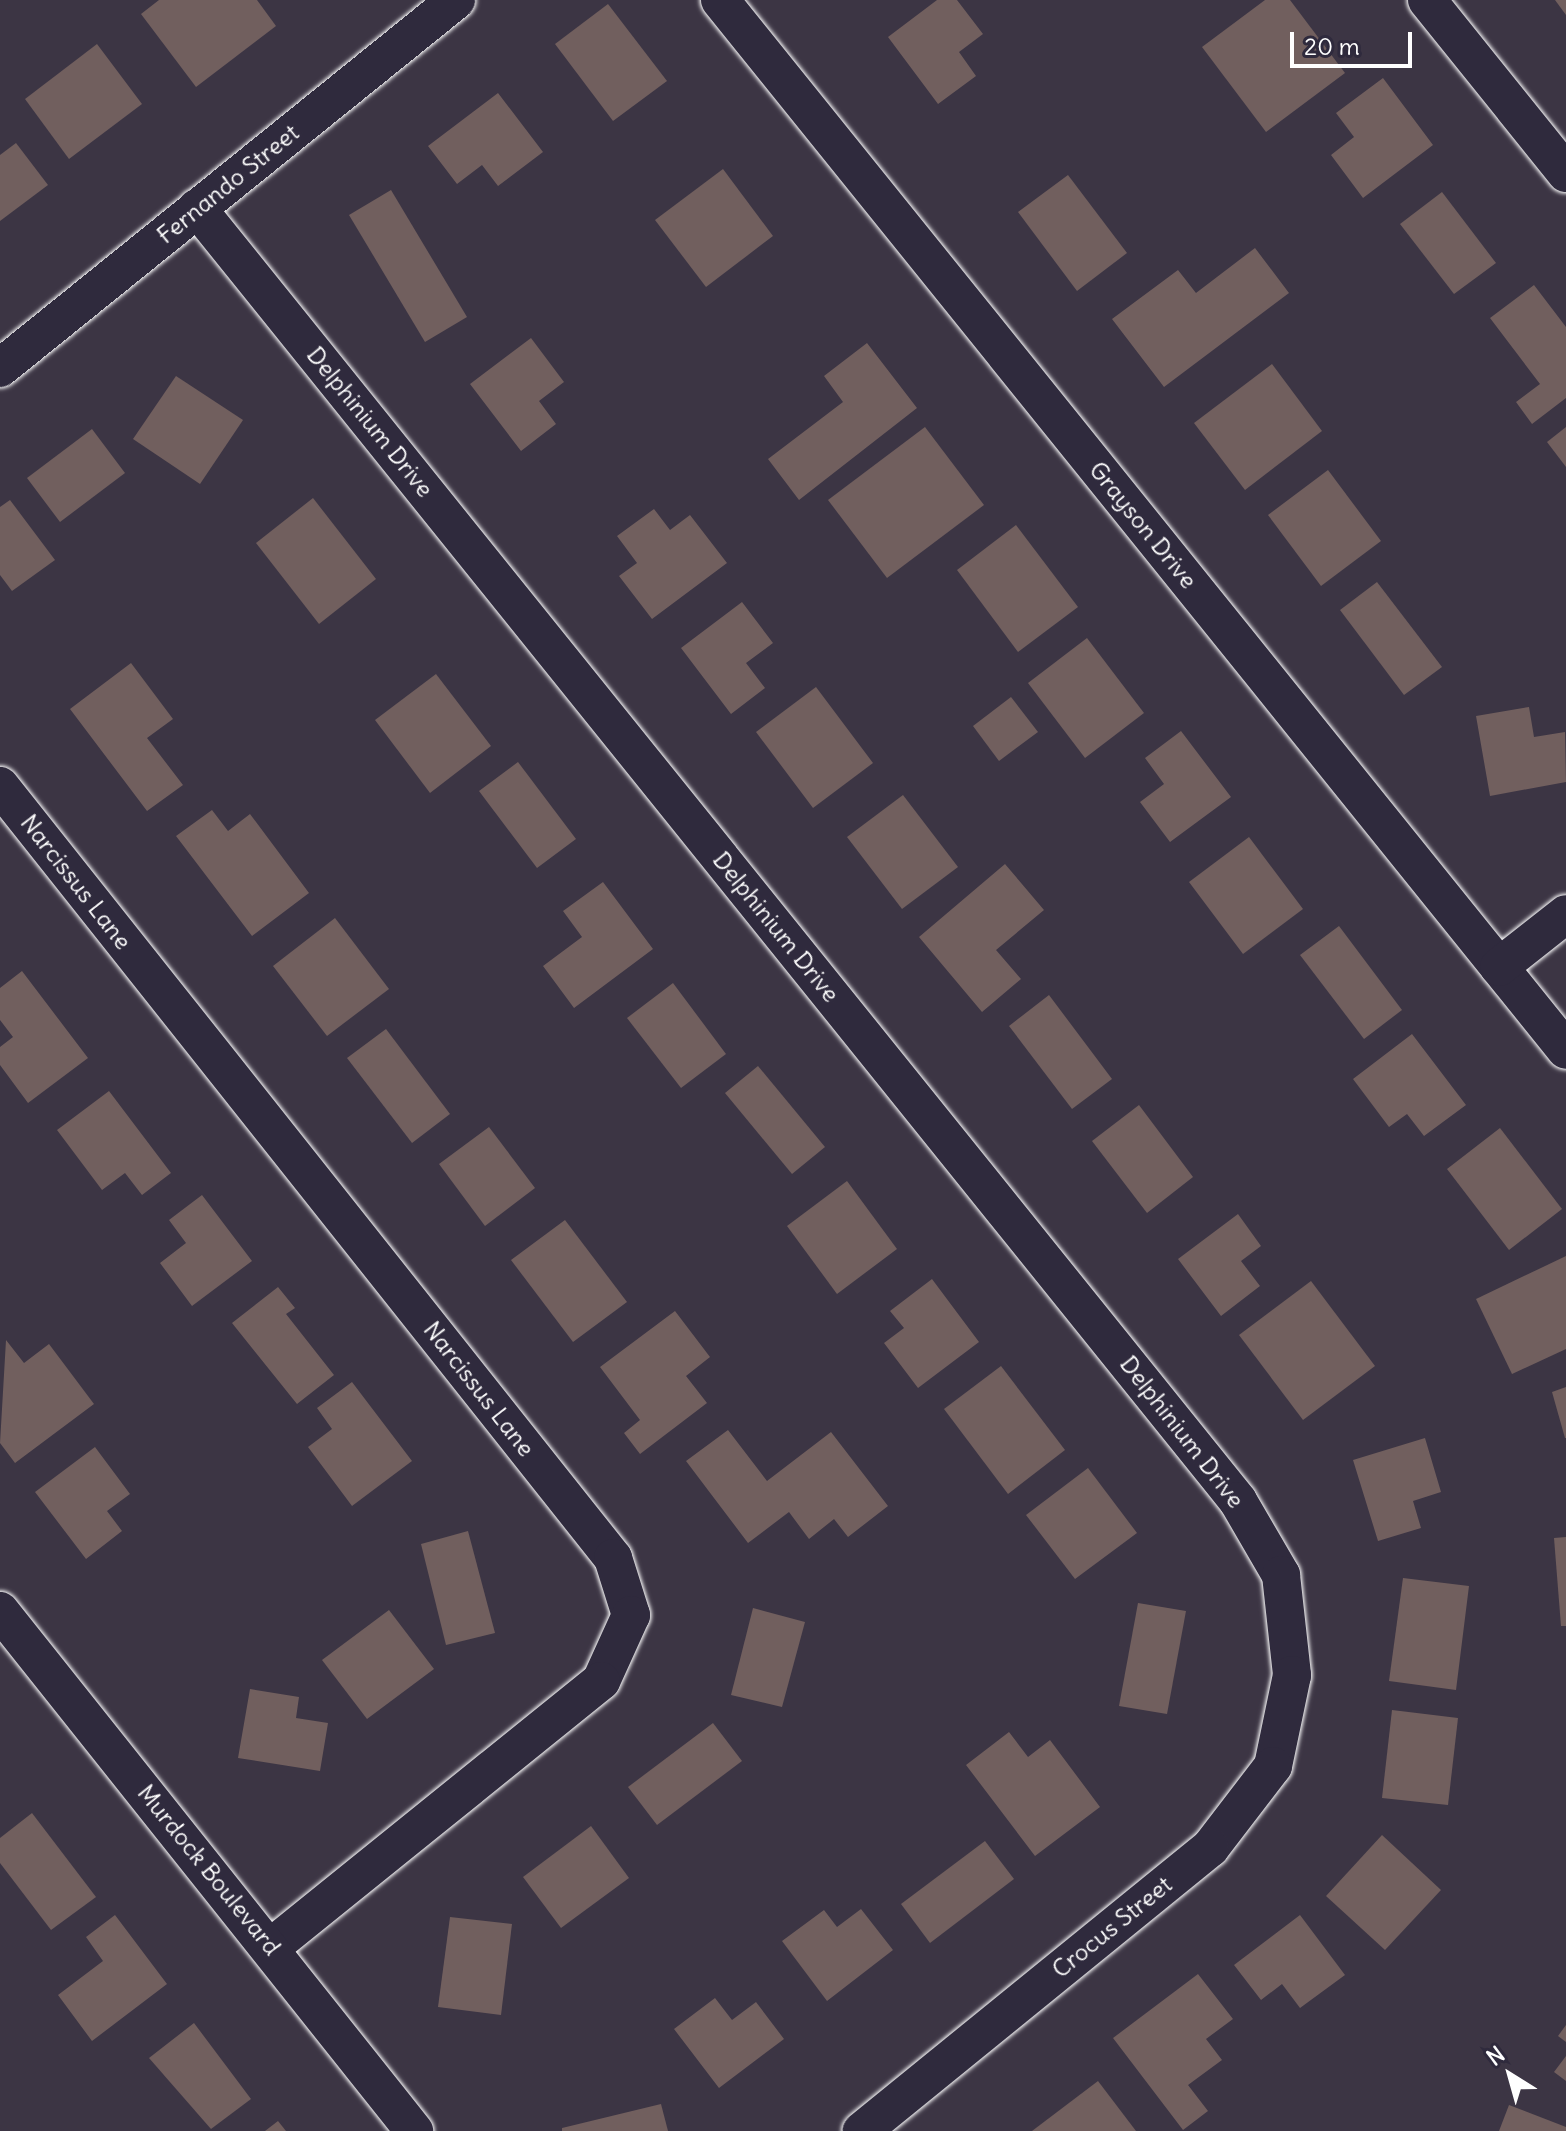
<!DOCTYPE html>
<style>
body{margin:0}
#map{position:relative;width:1566px;height:2131px;overflow:hidden;background:#3c3544;font-family:Delius,sans-serif}
div>[style]{position:absolute}
[style*='--x']{left:calc(var(--x)*1px);top:calc(var(--y)*1px);width:calc(var(--w)*1px);rotate:calc(var(--a)*1deg)}
.building>*{inset:0;background:#715f5e}
.roads{filter:drop-shadow(0 0 2px #fff) drop-shadow(0 0 2px #fff)}
.minor>*{height:38px;margin:-19px;padding:0 19px;transform-origin:19px;border-radius:19px;background:#2f2a3d}
span{translate:-50% -50%;white-space:nowrap;text-align:center;line-height:1.15;-webkit-text-stroke:6px #2f2a3d;paint-order:stroke}
.street-label{font-size:24px;color:#fff}
.north{position:absolute;left:1470px;top:2035px;width:80px;height:80px;-webkit-text-stroke:6px #2f2a3d;paint-order:stroke;rotate:323deg;font-size:22px;font-weight:700;line-height:32px;text-align:center;color:#fff}
.north::after{content:'';display:block;margin:auto;width:28px;height:36px;background:#fff;clip-path:polygon(50% 0,100% 100%,50% 72%,0 100%)}
.scale{position:absolute;left:1290px;top:32px;width:122px;height:36px;box-sizing:border-box;border:4px solid #fff;border-top:0;padding-left:10px;font-size:24px;line-height:28px;white-space:nowrap;color:#fff;-webkit-text-stroke:6px #2f2a3d;paint-order:stroke}
</style>
<div id="map">
<div class="building">
<div style="clip-path:polygon(159px 0,257px 0,276px 26px,196px 87px,141px 14px)"></div>
<div style="clip-path:polygon(937px 0,957px 0,983px 34px,959px 52px,976px 76px,938px 104px,888px 37px)"></div>
<div style="clip-path:polygon(1265px 0,1290px 0,1345px 73px,1266px 132px,1202px 47px)"></div>
<div style="clip-path:polygon(1555px 0,1566px 0,1566px 15px)"></div>
<div style="clip-path:polygon(608px 4px,667px 81px,613px 121px,555px 44px)"></div>
<div style="clip-path:polygon(97px 44px,142px 104px,69px 159px,25px 99px)"></div>
<div style="clip-path:polygon(1383px 78px,1433px 145px,1363px 198px,1331px 155px,1354px 137px,1336px 113px)"></div>
<div style="clip-path:polygon(498px 93px,543px 152px,498px 186px,482px 165px,457px 184px,428px 146px)"></div>
<div style="clip-path:polygon(16px 143px,48px 185px,0 221px,0 155px)"></div>
<div style="clip-path:polygon(723px 169px,773px 236px,706px 287px,655px 220px)"></div>
<div style="clip-path:polygon(1068px 175px,1127px 253px,1077px 291px,1018px 212px)"></div>
<div style="clip-path:polygon(391px 190px,467px 317px,425px 342px,349px 215px)"></div>
<div style="clip-path:polygon(1442px 192px,1496px 263px,1454px 294px,1400px 224px)"></div>
<div style="clip-path:polygon(1255px 248px,1289px 293px,1164px 387px,1112px 319px,1178px 270px,1196px 293px)"></div>
<div style="clip-path:polygon(1534px 285px,1566px 327px,1566px 398px,1532px 424px,1516px 402px,1540px 384px,1490px 318px)"></div>
<div style="clip-path:polygon(531px 338px,564px 382px,539px 401px,556px 424px,521px 451px,470px 384px)"></div>
<div style="clip-path:polygon(867px 343px,917px 408px,799px 500px,768px 459px,843px 402px,824px 376px)"></div>
<div style="clip-path:polygon(1272px 364px,1322px 431px,1245px 490px,1194px 423px)"></div>
<div style="clip-path:polygon(176px 376px,243px 420px,200px 484px,133px 439px)"></div>
<div style="clip-path:polygon(925px 427px,984px 505px,887px 578px,828px 500px)"></div>
<div style="clip-path:polygon(1566px 427px,1566px 467px,1547px 442px)"></div>
<div style="clip-path:polygon(92px 429px,125px 473px,60px 522px,27px 478px)"></div>
<div style="clip-path:polygon(1328px 470px,1381px 541px,1321px 586px,1268px 515px)"></div>
<div style="clip-path:polygon(313px 498px,376px 579px,319px 624px,256px 543px)"></div>
<div style="clip-path:polygon(10px 500px,55px 560px,12px 591px,0 575px,0 507px)"></div>
<div style="clip-path:polygon(654px 509px,670px 530px,690px 515px,727px 563px,652px 619px,619px 576px,637px 563px,617px 536px)"></div>
<div style="clip-path:polygon(1016px 525px,1078px 607px,1018px 652px,957px 570px)"></div>
<div style="clip-path:polygon(1377px 582px,1442px 667px,1404px 695px,1340px 610px)"></div>
<div style="clip-path:polygon(742px 602px,773px 643px,746px 663px,765px 688px,731px 714px,681px 648px)"></div>
<div style="clip-path:polygon(1087px 638px,1144px 713px,1085px 758px,1028px 683px)"></div>
<div style="clip-path:polygon(131px 663px,173px 719px,147px 738px,183px 785px,147px 811px,70px 709px)"></div>
<div style="clip-path:polygon(436px 674px,491px 746px,430px 793px,375px 720px)"></div>
<div style="clip-path:polygon(816px 687px,873px 763px,813px 808px,756px 732px)"></div>
<div style="clip-path:polygon(1011px 697px,1038px 732px,999px 761px,973px 726px)"></div>
<div style="clip-path:polygon(1529px 707px,1534px 737px,1565px 732px,1566px 782px,1490px 796px,1476px 716px)"></div>
<div style="clip-path:polygon(1181px 731px,1231px 797px,1170px 842px,1140px 802px,1164px 784px,1145px 758px)"></div>
<div style="clip-path:polygon(518px 762px,576px 839px,537px 868px,479px 791px)"></div>
<div style="clip-path:polygon(903px 795px,958px 867px,902px 909px,847px 837px)"></div>
<div style="clip-path:polygon(212px 810px,228px 831px,250px 814px,309px 893px,252px 936px,176px 836px)"></div>
<div style="clip-path:polygon(1249px 837px,1303px 909px,1243px 954px,1189px 882px)"></div>
<div style="clip-path:polygon(1005px 864px,1044px 910px,996px 950px,1021px 979px,982px 1012px,919px 937px)"></div>
<div style="clip-path:polygon(603px 882px,653px 949px,574px 1008px,543px 966px,582px 937px,563px 911px)"></div>
<div style="clip-path:polygon(335px 918px,389px 989px,327px 1036px,273px 966px)"></div>
<div style="clip-path:polygon(1339px 926px,1402px 1010px,1364px 1039px,1300px 955px)"></div>
<div style="clip-path:polygon(22px 971px,88px 1058px,28px 1103px,0 1065px,0 1047px,13px 1037px,0 1020px,0 988px)"></div>
<div style="clip-path:polygon(673px 983px,726px 1054px,681px 1088px,627px 1018px)"></div>
<div style="clip-path:polygon(1049px 995px,1112px 1079px,1072px 1109px,1009px 1026px)"></div>
<div style="clip-path:polygon(386px 1029px,450px 1114px,412px 1143px,347px 1058px)"></div>
<div style="clip-path:polygon(1412px 1034px,1466px 1105px,1424px 1136px,1407px 1114px,1389px 1127px,1353px 1079px)"></div>
<div style="clip-path:polygon(758px 1066px,825px 1147px,792px 1174px,725px 1093px)"></div>
<div style="clip-path:polygon(109px 1091px,171px 1173px,142px 1195px,125px 1173px,102px 1190px,57px 1130px)"></div>
<div style="clip-path:polygon(1139px 1105px,1193px 1177px,1147px 1213px,1092px 1141px)"></div>
<div style="clip-path:polygon(489px 1127px,535px 1188px,485px 1226px,439px 1164px)"></div>
<div style="clip-path:polygon(1500px 1128px,1562px 1209px,1509px 1250px,1447px 1169px)"></div>
<div style="clip-path:polygon(847px 1181px,897px 1249px,837px 1294px,787px 1226px)"></div>
<div style="clip-path:polygon(202px 1195px,252px 1261px,192px 1306px,160px 1263px,186px 1243px,169px 1220px)"></div>
<div style="clip-path:polygon(1238px 1214px,1261px 1246px,1241px 1261px,1260px 1286px,1221px 1316px,1178px 1259px)"></div>
<div style="clip-path:polygon(565px 1220px,627px 1302px,573px 1342px,511px 1260px)"></div>
<div style="clip-path:polygon(1566px 1256px,1566px 1349px,1512px 1374px,1476px 1299px)"></div>
<div style="clip-path:polygon(932px 1279px,979px 1342px,918px 1388px,884px 1343px,904px 1328px,890px 1311px)"></div>
<div style="clip-path:polygon(1311px 1281px,1375px 1366px,1303px 1420px,1239px 1335px)"></div>
<div style="clip-path:polygon(278px 1287px,295px 1308px,286px 1314px,334px 1375px,297px 1404px,232px 1323px)"></div>
<div style="clip-path:polygon(675px 1311px,710px 1357px,686px 1376px,707px 1403px,640px 1454px,624px 1433px,640px 1420px,600px 1367px)"></div>
<div style="clip-path:polygon(6px 1340px,24px 1363px,49px 1344px,94px 1404px,15px 1463px,0 1443px)"></div>
<div style="clip-path:polygon(1001px 1366px,1065px 1450px,1008px 1494px,944px 1409px)"></div>
<div style="clip-path:polygon(352px 1382px,412px 1461px,352px 1506px,308px 1447px,332px 1429px,317px 1408px)"></div>
<div style="clip-path:polygon(1566px 1387px,1566px 1438px,1565px 1438px,1552px 1392px)"></div>
<div style="clip-path:polygon(728px 1430px,767px 1481px,831px 1432px,888px 1506px,848px 1537px,834px 1519px,809px 1539px,789px 1512px,748px 1543px,686px 1461px)"></div>
<div style="clip-path:polygon(1425px 1438px,1441px 1492px,1413px 1501px,1421px 1528px,1378px 1541px,1353px 1460px)"></div>
<div style="clip-path:polygon(95px 1447px,130px 1494px,107px 1511px,122px 1531px,86px 1559px,35px 1492px)"></div>
<div style="clip-path:polygon(1088px 1468px,1137px 1533px,1075px 1579px,1026px 1515px)"></div>
<div style="clip-path:polygon(468px 1531px,495px 1633px,446px 1645px,421px 1544px)"></div>
<div style="clip-path:polygon(1566px 1537px,1566px 1626px,1561px 1626px,1554px 1538px)"></div>
<div style="clip-path:polygon(1403px 1578px,1469px 1586px,1456px 1690px,1389px 1681px)"></div>
<div style="clip-path:polygon(1138px 1603px,1186px 1611px,1167px 1714px,1119px 1706px)"></div>
<div style="clip-path:polygon(753px 1608px,805px 1622px,782px 1707px,731px 1695px)"></div>
<div style="clip-path:polygon(389px 1610px,434px 1669px,367px 1719px,322px 1660px)"></div>
<div style="clip-path:polygon(250px 1689px,299px 1697px,296px 1718px,328px 1723px,320px 1771px,238px 1758px)"></div>
<div style="clip-path:polygon(1392px 1710px,1458px 1718px,1448px 1805px,1382px 1798px)"></div>
<div style="clip-path:polygon(713px 1723px,742px 1761px,657px 1825px,628px 1787px)"></div>
<div style="clip-path:polygon(1009px 1732px,1028px 1757px,1050px 1740px,1100px 1807px,1035px 1856px,966px 1765px)"></div>
<div style="clip-path:polygon(32px 1813px,96px 1897px,51px 1930px,0 1863px,0 1838px)"></div>
<div style="clip-path:polygon(591px 1826px,629px 1878px,561px 1928px,523px 1877px)"></div>
<div style="clip-path:polygon(1382px 1835px,1441px 1890px,1385px 1950px,1326px 1896px)"></div>
<div style="clip-path:polygon(985px 1841px,1014px 1879px,930px 1943px,901px 1904px)"></div>
<div style="clip-path:polygon(861px 1909px,893px 1950px,827px 2001px,782px 1941px,824px 1910px,837px 1927px)"></div>
<div style="clip-path:polygon(115px 1915px,167px 1984px,92px 2041px,58px 1995px,103px 1961px,86px 1937px)"></div>
<div style="clip-path:polygon(1300px 1915px,1345px 1975px,1300px 2008px,1282px 1984px,1261px 2000px,1234px 1965px)"></div>
<div style="clip-path:polygon(450px 1917px,512px 1924px,501px 2015px,438px 2007px)"></div>
<div style="clip-path:polygon(1198px 1974px,1233px 2019px,1206px 2039px,1222px 2060px,1188px 2085px,1208px 2111px,1183px 2130px,1113px 2038px)"></div>
<div style="clip-path:polygon(715px 1998px,732px 2020px,756px 2002px,784px 2039px,719px 2088px,674px 2029px)"></div>
<div style="clip-path:polygon(194px 2023px,251px 2099px,211px 2129px,149px 2058px)"></div>
<div style="clip-path:polygon(1566px 2025px,1566px 2042px,1558px 2036px)"></div>
<div style="clip-path:polygon(1566px 2056px,1566px 2081px,1554px 2072px)"></div>
<div style="clip-path:polygon(1098px 2081px,1136px 2131px,1032px 2131px)"></div>
<div style="clip-path:polygon(661px 2104px,668px 2131px,562px 2131px,562px 2128px)"></div>
<div style="clip-path:polygon(1509px 2105px,1566px 2127px,1566px 2131px,1499px 2131px)"></div>
<div style="clip-path:polygon(278px 2121px,286px 2131px,265px 2131px)"></div>
</div>
<div class="roads">
<div class="minor">
<div style="--x:720;--y:0;--w:1348;--a:51.14"></div>
<div style="--x:1427;--y:0;--w:222;--a:51.2"></div>
<div style="--x:197;--y:208;--w:1660;--a:51.16"></div>
<div style="--x:1238;--y:1501;--w:86;--a:59.8"></div>
<div style="--x:1281;--y:1575;--w:101;--a:83.7"></div>
<div style="--x:1292;--y:1675;--w:93;--a:101.8"></div>
<div style="--x:1273;--y:1766;--w:103;--a:127.5"></div>
<div style="--x:1210;--y:1848;--w:449;--a:140.9"></div>
<div style="--x:0;--y:368;--w:586;--a:-38.9"></div>
<div style="--x:0;--y:786;--w:986;--a:51.55"></div>
<div style="--x:613;--y:1558;--w:60;--a:72.5"></div>
<div style="--x:631;--y:1615;--w:72;--a:114.4"></div>
<div style="--x:601;--y:1681;--w:424;--a:141.1"></div>
<div style="--x:1499;--y:967;--w:85;--a:-38.3"></div>
<div style="--x:0;--y:1611;--w:665;--a:51.47"></div>
</div>
</div>
<div class="street-label">
<span style="left:228px;top:184px;rotate:-39deg">Fernando Street</span>
<span style="left:370px;top:422px;rotate:51deg">Delphinium Drive</span>
<span style="left:1143px;top:525px;rotate:51deg">Grayson Drive</span>
<span style="left:76px;top:882px;rotate:52deg">Narcissus Lane</span>
<span style="left:776px;top:927px;rotate:51deg">Delphinium Drive</span>
<span style="left:479px;top:1389px;rotate:52deg">Narcissus Lane</span>
<span style="left:1182px;top:1432px;rotate:52deg">Delphinium Drive</span>
<span style="left:209px;top:1870px;rotate:51deg">Murdock Boulevard</span>
<span style="left:1112px;top:1927px;rotate:-39deg">Crocus Street</span>
</div>
<div class="north">N</div>
<div class="scale">20 m</div>
</div>
